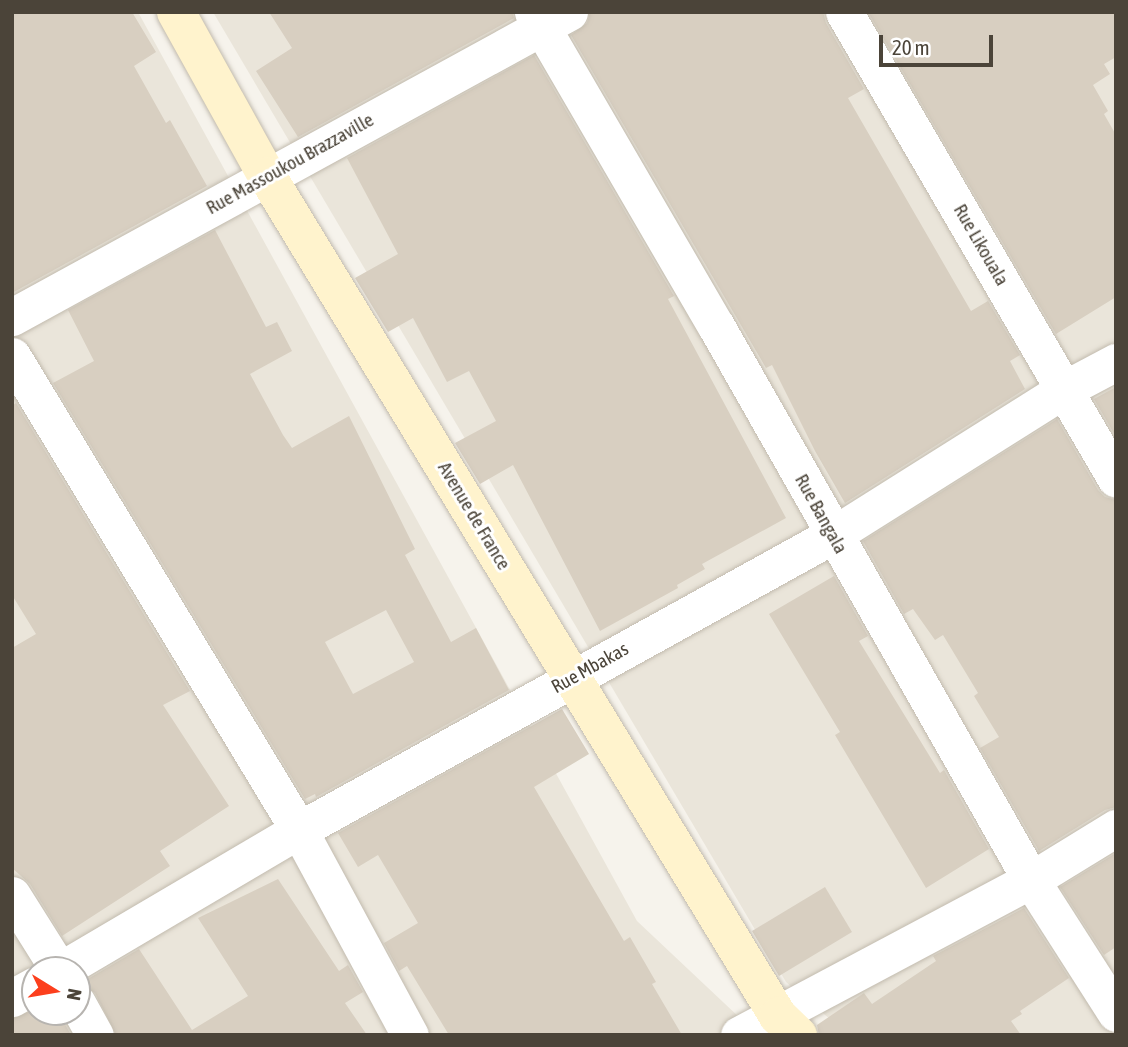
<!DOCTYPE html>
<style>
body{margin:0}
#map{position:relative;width:1128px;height:1047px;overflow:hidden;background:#f6f3ec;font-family:"Asap Condensed",sans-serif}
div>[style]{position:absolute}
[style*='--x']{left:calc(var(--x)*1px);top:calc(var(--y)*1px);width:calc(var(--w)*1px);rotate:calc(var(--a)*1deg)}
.residential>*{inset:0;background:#eae5da}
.building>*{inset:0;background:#d8cfc1}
.roads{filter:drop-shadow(0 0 2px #c2bbae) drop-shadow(0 0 2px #c2bbae)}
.minor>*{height:37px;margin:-18.5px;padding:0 18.5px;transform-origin:18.5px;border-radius:18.5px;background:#fff}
.secondary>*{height:38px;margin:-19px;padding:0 19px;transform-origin:19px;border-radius:19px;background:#fff3cd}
span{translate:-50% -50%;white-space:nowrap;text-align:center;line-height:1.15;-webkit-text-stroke:6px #fff;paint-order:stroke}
.street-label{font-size:19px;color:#4b4439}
.frame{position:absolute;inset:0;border:14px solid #4b4439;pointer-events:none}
.north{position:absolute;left:21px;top:956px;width:70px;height:70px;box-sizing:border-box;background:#fff;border:2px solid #b7b4b0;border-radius:50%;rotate:101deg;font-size:19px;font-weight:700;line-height:28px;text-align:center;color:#4b4439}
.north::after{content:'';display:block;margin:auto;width:24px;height:32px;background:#fc3f1d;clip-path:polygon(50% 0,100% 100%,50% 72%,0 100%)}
.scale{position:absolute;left:879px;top:35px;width:114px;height:32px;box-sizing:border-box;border:4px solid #4b4439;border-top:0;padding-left:9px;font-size:21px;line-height:24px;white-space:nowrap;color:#4b4439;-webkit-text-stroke:5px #fff;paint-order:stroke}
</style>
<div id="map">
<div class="residential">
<div style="clip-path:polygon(evenodd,12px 12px,138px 12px,637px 921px,758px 1035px,12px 1035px,12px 12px,35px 970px,77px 970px,77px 1012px,35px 1012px,35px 970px)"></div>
<div style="clip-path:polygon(213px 12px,1116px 12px,1116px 1035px,849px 1035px,786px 982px)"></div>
</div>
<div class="building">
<div style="clip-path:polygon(12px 12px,132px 12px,156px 52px,134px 66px,166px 123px,170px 120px,207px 186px,12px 293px)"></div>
<div style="clip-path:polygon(269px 12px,512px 12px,514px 18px,298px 137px,256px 71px,292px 48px)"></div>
<div style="clip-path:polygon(590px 12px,823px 12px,826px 23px,864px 89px,848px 98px,971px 311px,988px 301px,1020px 355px,1010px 361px,1025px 389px,845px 503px,815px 451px,772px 365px,766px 368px,571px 35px,587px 23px)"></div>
<div style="clip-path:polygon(868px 12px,1116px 12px,1116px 57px,1104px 64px,1110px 74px,1093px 85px,1108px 111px,1104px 114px,1116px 135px,1116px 297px,1056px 334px)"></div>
<div style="clip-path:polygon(534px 55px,674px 296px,668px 299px,786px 518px,702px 564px,705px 569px,677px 585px,678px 588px,600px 631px,513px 465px,480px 484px,455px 443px,496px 421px,469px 371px,447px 382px,413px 318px,388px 332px,355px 278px,398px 254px,347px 158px)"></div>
<div style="clip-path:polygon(evenodd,215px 230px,266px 327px,277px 322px,292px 351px,250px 374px,283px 435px,292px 448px,349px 416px,415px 549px,405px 555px,451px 642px,476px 628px,509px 690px,316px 797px,315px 794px,305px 799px,53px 383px,94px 361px,68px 310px,215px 230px,386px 610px,414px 662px,353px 694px,325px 642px,386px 610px)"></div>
<div style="clip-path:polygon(1116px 387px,1116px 437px,1094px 399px)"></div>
<div style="clip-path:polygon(16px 403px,190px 691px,163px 705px,229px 806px,160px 851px,170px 866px,62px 936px,30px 884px,12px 868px,12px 648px,36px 634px,12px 595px,12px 406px)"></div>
<div style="clip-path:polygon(1057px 419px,1098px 490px,1105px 497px,1116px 500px,1116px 807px,1105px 810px,1039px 851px,980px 748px,999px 737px,974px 696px,978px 693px,943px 635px,935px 640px,913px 609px,904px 614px,863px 541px)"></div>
<div style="clip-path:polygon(834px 576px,868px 636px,859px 641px,940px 773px,944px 770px,989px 849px,926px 888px,835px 735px,840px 732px,769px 614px)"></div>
<div style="clip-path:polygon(562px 709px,589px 754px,534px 787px,624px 941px,630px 937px,656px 982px,652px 984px,682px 1035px,449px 1035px,407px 966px,399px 971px,384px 943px,418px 923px,378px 855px,358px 867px,338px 833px)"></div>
<div style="clip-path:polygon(1116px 853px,1116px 947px,1104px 955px,1060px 887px)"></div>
<div style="clip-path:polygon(278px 879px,339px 971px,348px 965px,363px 992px,345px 1003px,367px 1035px,116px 1035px,95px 993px,81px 983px,139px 949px,192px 1030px,248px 996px,198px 918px)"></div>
<div style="clip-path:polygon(825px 887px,852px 932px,779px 976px,752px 931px)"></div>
<div style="clip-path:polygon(1024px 908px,1069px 978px,1020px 1011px,1022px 1014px,1011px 1021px,1021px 1035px,819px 1035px,817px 1025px,864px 993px,872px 1004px,936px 961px,933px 956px)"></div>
<div style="clip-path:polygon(35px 1009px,35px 1012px,58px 1012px,71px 1035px,12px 1035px,12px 1019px)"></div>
</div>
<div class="roads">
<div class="minor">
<div style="--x:533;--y:12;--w:363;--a:59.8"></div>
<div style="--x:716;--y:326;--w:637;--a:60.38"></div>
<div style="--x:1031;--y:880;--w:158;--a:57.4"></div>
<div style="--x:844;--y:12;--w:540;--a:59.78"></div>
<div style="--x:12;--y:317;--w:635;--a:-28.7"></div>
<div style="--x:12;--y:356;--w:554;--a:58.81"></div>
<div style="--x:299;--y:830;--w:233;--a:61.6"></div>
<div style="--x:12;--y:895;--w:89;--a:57.9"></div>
<div style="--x:61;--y:970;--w:276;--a:-30.5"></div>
<div style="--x:299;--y:830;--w:610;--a:-28.92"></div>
<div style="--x:833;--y:535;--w:274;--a:-32.2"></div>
<div style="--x:1065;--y:389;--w:58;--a:-27.9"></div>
<div style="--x:12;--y:998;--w:26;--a:-29"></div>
<div style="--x:77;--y:1003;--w:37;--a:61"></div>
<div style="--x:739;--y:1035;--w:331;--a:-28"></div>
<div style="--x:1031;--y:880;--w:100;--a:-31.5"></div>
</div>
<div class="secondary">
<div style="--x:176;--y:12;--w:188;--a:61"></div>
<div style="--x:267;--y:176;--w:983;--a:58.69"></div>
<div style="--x:778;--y:1016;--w:28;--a:44"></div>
</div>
</div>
<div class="street-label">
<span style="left:290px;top:164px;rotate:-29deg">Rue Massoukou Brazzaville</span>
<span style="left:981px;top:245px;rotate:60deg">Rue Likouala</span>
<span style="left:821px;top:514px;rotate:61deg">Rue Bangala</span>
<span style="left:474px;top:516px;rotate:59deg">Avenue de France</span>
<span style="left:590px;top:668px;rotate:-29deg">Rue Mbakas</span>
</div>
<div class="frame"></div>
<div class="north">N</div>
<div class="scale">20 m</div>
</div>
